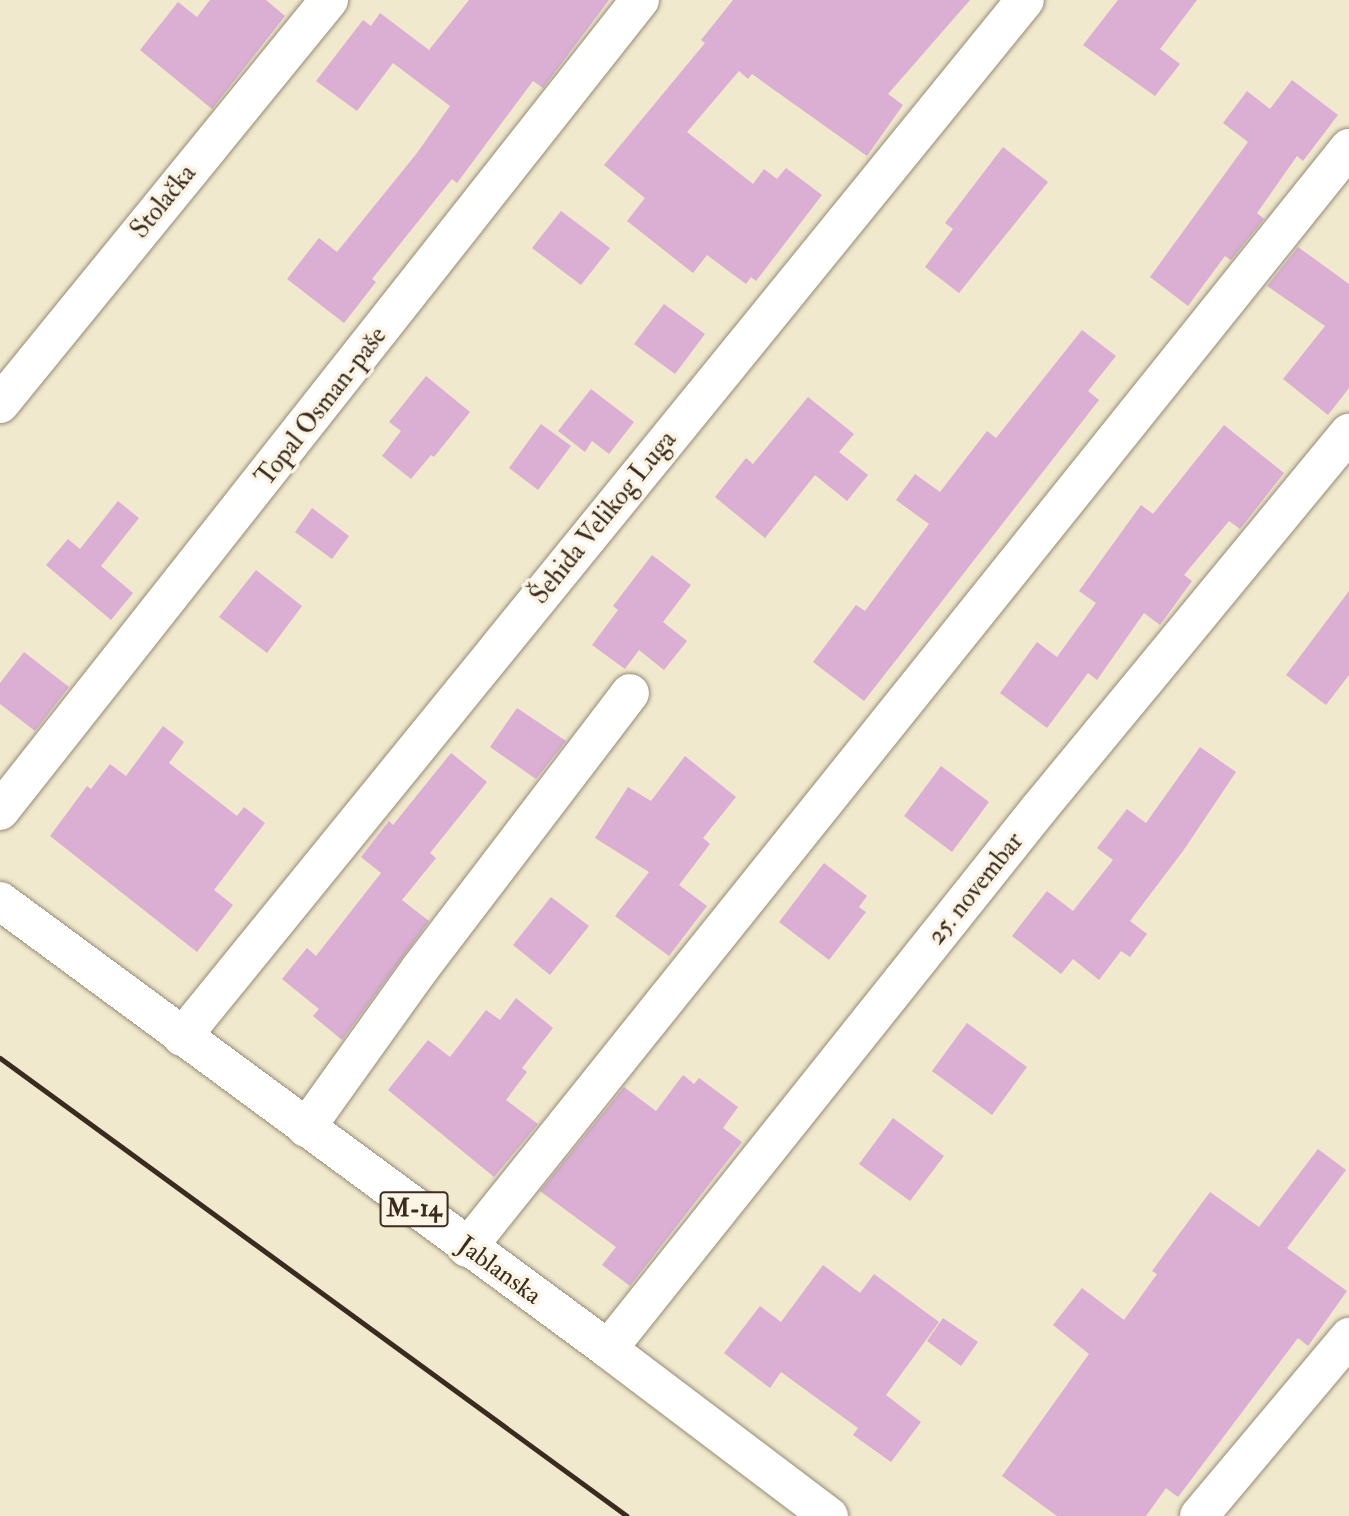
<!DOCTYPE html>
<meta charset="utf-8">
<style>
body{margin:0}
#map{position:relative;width:1349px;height:1516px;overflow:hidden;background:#f0e9cd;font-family:"IM FELL Double Pica",serif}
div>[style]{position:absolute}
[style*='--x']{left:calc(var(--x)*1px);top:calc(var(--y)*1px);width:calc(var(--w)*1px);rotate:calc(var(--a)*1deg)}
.building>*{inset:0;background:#daafd3}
.roads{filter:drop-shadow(0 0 2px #968a76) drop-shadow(0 0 2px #968a76)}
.street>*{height:38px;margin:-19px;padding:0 19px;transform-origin:19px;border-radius:19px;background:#fff}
.primary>*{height:38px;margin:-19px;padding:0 19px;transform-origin:19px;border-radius:19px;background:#fff}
.rail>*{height:5px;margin:-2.5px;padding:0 2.5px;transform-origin:2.5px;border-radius:2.5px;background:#3b2a1e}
span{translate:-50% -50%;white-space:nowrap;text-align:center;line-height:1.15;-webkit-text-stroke:7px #fcf5e5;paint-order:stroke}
.shield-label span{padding:2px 5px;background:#fcf5e5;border:2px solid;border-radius:5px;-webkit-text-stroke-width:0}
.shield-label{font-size:24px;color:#3b2a1e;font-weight:700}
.street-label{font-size:26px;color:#3b2a1e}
</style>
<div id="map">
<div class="building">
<div style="clip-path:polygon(210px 0,266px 0,285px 16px,212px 109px,140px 50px,178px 2px,197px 17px)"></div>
<div style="clip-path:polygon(469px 0,609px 0,543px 88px,533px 81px,457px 183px,452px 179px,372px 279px,376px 282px,344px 323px,287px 279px,319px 238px,337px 252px,417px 153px,450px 106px,393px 63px,357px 111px,316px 81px,363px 20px,371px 26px,380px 13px,429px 50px)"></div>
<div style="clip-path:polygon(733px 0,970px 0,888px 94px,903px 105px,867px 156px,752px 74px,748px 79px,739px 71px,687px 132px,753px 184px,764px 169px,777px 179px,786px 168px,822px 195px,756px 281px,751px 277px,746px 284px,707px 255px,693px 273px,627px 221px,645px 198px,604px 165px,705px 43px,701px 40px)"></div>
<div style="clip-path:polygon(1118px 0,1197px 0,1160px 49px,1180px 64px,1155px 96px,1083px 45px)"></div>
<div style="clip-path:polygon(1292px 80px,1338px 115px,1303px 161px,1297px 156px,1257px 213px,1264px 219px,1231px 260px,1225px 256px,1188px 306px,1150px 277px,1248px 142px,1223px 123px,1247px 91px,1270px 109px)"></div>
<div style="clip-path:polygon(1003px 147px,1048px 182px,959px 293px,925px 267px,953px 229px,945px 223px)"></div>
<div style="clip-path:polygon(561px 211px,610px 248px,581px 285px,532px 248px)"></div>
<div style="clip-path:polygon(1298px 247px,1349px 284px,1349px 388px,1328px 415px,1283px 379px,1325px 326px,1267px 286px)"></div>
<div style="clip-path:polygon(664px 304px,705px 334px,675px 374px,634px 344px)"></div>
<div style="clip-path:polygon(1082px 330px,1116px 356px,1088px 391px,1099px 400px,864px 701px,813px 662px,856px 605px,865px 611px,929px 524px,896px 500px,915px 474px,940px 492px,987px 431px,996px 438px)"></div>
<div style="clip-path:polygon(426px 376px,470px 412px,434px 457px,431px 455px,411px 479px,382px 456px,401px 431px,389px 422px)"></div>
<div style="clip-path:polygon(591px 389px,634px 422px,609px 454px,592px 441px,585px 452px,558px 431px)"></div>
<div style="clip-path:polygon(808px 397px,854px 434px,839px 452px,868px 475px,847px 501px,815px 475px,765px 538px,715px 497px,746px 458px,753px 464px)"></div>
<div style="clip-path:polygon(541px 424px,571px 446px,538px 490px,509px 468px)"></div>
<div style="clip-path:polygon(1224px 425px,1284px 473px,1240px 529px,1229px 521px,1184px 575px,1192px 581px,1160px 625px,1144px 613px,1097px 680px,1088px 673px,1047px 728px,1000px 693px,1037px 642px,1057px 657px,1096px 603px,1079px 591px,1141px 505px,1153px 514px)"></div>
<div style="clip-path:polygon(118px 501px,139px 518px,101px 566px,133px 593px,111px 620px,46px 565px,68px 539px,80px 549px)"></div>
<div style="clip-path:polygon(312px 508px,349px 536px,332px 559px,295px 532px)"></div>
<div style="clip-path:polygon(652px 555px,691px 585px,663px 622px,687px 641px,664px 670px,639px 650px,625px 669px,592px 645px,618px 610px,613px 606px)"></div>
<div style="clip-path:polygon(256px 570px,302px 606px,267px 653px,219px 617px)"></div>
<div style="clip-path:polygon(1349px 591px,1349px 675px,1326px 705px,1286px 675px)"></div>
<div style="clip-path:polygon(24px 652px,69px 687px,35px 731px,0 704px,0 683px)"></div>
<div style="clip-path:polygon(517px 708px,566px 741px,536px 779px,490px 747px)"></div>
<div style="clip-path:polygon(163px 726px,184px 742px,169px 763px,237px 816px,244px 807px,265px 823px,214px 890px,233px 905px,197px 952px,50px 836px,87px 786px,91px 789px,110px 764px,126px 776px)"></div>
<div style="clip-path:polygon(1200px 747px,1236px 772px,1183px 851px,1130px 921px,1147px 934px,1130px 957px,1121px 951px,1099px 980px,1073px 959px,1061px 974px,1012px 936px,1047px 891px,1073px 911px,1113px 860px,1097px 848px,1127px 809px,1146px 823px)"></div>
<div style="clip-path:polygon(451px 753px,487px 782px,430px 853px,436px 858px,402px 900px,429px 921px,342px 1040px,313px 1016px,319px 1009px,282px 979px,307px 948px,316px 956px,381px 873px,361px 857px,389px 821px,393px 825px)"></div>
<div style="clip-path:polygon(685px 756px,736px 797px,703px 838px,710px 844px,679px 885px,707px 906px,669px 956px,615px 916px,649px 872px,595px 838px,628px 787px,651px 801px)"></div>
<div style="clip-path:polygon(941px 766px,989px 802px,952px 852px,904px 816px)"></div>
<div style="clip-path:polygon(824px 863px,867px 896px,859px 907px,866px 912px,829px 960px,779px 922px)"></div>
<div style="clip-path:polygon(551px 897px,589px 926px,550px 975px,513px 945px)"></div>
<div style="clip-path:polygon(516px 998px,553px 1028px,522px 1068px,527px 1072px,506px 1100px,538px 1124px,494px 1177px,388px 1090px,428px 1040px,450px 1057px,486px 1010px,500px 1020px)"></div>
<div style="clip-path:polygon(967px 1023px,1027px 1067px,992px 1115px,932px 1071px)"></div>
<div style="clip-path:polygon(683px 1075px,694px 1084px,699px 1078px,738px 1107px,723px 1128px,742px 1142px,630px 1286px,602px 1265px,616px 1247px,540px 1191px,624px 1087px,656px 1111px)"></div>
<div style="clip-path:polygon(893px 1118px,944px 1156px,910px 1201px,859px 1164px)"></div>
<div style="clip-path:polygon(1318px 1149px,1346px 1170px,1287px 1248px,1347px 1291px,1308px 1346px,1298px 1338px,1178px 1497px,1166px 1488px,1146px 1516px,1057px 1516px,1002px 1476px,1089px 1354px,1053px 1325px,1082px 1288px,1124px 1320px,1157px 1274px,1152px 1271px,1210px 1192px,1259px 1227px)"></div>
<div style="clip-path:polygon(823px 1265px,860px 1293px,874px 1274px,939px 1322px,886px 1395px,921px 1422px,891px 1462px,853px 1435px,858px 1428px,781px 1372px,770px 1388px,724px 1353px,760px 1306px,781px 1322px)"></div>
<div style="clip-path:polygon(943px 1318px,978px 1342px,961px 1366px,927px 1341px)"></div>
</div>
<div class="roads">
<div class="street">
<div style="--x:0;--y:404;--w:521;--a:-50.84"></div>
<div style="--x:0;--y:811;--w:1033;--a:-51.72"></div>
<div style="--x:182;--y:1037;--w:1336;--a:-50.89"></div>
<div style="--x:306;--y:1128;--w:194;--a:-54.4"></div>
<div style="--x:419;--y:970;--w:348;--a:-52.7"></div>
<div style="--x:467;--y:1248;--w:1410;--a:-51.28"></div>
<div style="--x:608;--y:1349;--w:690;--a:-51.42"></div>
<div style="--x:1038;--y:810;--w:489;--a:-50.5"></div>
<div style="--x:1199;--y:1516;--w:234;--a:-50"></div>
</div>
<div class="primary">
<div style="--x:0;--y:901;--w:755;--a:36.38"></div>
<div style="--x:608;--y:1349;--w:277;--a:37.1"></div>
</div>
</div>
<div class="rail">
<div style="--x:0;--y:1058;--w:776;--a:36.15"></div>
</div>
<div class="shield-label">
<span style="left:414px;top:1209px">M-14</span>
</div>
<div class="street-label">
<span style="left:164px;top:202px;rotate:-51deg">Stolačka</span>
<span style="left:322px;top:407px;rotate:-52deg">Topal Osman-paše</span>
<span style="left:604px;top:518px;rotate:-51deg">Šehida Velikog Luga</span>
<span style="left:976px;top:889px;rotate:-51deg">25. novembar</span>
<span style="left:499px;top:1271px;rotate:36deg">Jablanska</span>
</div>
</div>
